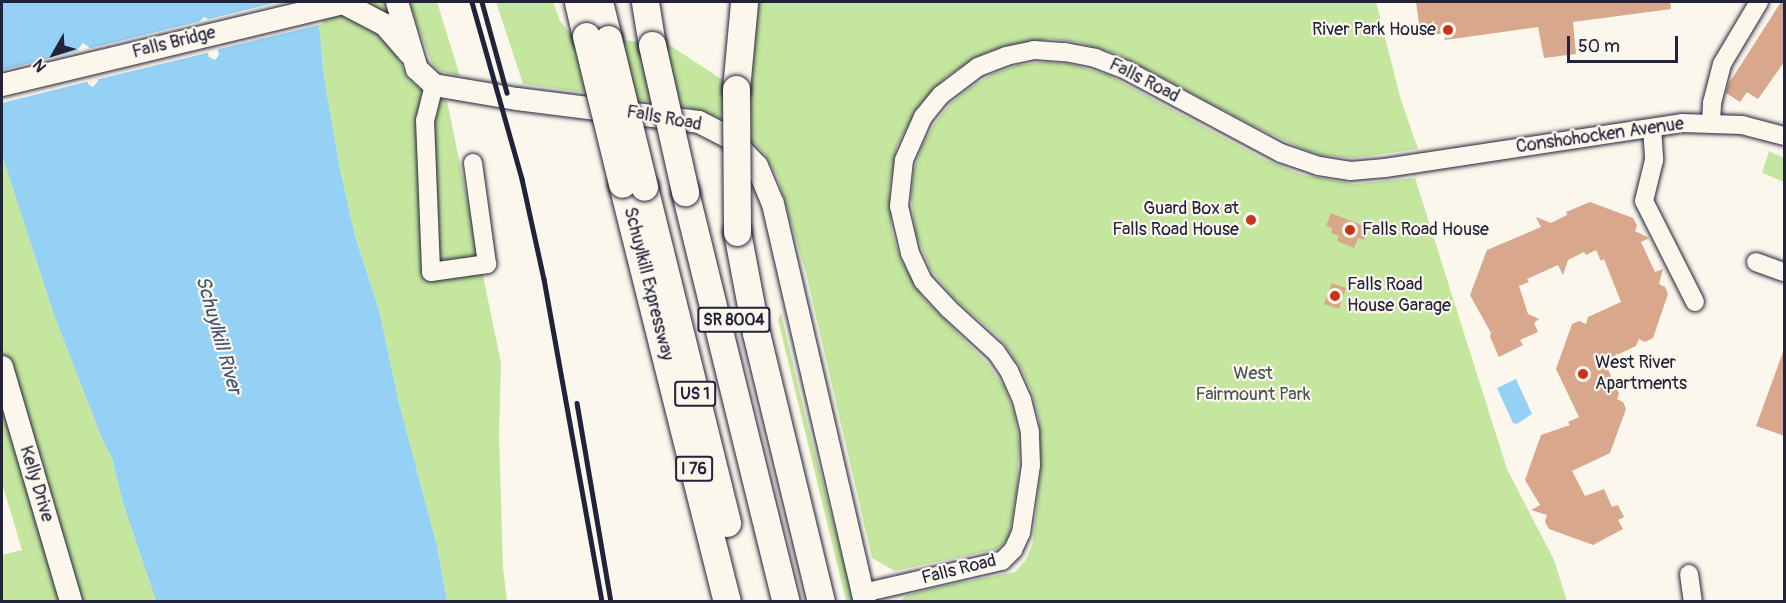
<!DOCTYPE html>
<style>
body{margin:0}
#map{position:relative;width:1786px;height:603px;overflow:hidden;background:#fbf7ec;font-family:Pangolin,sans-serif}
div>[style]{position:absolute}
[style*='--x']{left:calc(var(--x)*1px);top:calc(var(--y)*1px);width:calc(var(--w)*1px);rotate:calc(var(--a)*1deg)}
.green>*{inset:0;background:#c4e69e}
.water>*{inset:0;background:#95d0f5}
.pier>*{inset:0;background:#fbf7ec}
.building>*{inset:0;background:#d9a78c}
.roads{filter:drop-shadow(0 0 2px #22223b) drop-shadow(0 0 2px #22223b)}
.minor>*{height:18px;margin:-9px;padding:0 9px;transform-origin:9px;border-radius:9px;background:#fbf7ec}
.major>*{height:22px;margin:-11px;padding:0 11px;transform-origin:11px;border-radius:11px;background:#fbf7ec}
.highway>*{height:27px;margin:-13.5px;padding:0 13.5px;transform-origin:13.5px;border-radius:13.5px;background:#fbf7ec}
.rail>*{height:4.5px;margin:-2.25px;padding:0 2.25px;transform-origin:2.25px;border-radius:2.25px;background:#22223b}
.bridges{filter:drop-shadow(0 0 2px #22223b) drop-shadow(0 0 2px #22223b)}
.highway-bridge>*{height:27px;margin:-13.5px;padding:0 13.5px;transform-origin:13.5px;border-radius:13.5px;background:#fbf7ec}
.dots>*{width:16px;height:16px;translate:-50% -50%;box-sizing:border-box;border:3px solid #fbf7ec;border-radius:50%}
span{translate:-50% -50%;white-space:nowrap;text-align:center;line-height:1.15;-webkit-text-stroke:4.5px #fbf7ec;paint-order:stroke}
.shield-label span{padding:2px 4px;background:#fbf7ec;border:2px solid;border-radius:4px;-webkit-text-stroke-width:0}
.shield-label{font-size:16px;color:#22223b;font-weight:700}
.poi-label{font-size:18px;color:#22223b}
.right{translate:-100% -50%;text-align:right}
.left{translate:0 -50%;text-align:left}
.street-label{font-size:18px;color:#22223b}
.park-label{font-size:18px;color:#4a5354}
.water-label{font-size:20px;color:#445673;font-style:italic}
.frame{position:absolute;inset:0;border:3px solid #22223b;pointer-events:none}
.north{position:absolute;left:24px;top:24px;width:60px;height:60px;-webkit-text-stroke:4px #fbf7ec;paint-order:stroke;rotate:231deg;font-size:16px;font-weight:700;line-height:24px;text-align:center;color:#22223b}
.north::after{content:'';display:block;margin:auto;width:21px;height:27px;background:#22223b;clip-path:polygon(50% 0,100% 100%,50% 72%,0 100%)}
.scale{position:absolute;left:1567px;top:36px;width:111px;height:27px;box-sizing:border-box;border:3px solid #22223b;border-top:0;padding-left:8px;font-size:18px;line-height:21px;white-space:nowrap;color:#22223b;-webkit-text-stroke:4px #fbf7ec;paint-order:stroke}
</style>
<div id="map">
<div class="green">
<div style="clip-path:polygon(317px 2px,384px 2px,393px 25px,399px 60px,408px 79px,428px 95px,447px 101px,501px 363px,499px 434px,503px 568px,507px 601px,447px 601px,437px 546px,399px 403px,379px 310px,355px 236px,340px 169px,324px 77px)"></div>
<div style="clip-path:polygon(409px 2px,437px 2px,460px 76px,440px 71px,432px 64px)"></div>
<div style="clip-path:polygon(496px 2px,553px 2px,560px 21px,570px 33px,671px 46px,750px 98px,759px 2px,1376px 2px,1401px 100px,1418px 149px,1354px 158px,1321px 155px,1303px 149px,1252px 125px,1118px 54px,1078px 42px,1050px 39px,1009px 45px,982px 54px,947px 76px,917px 108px,897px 146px,889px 189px,892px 233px,901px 260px,923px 298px,988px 364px,1004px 387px,1014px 413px,1019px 441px,1017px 488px,1009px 537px,997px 549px,895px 571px,872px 558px,806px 273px,778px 178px,764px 153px,741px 130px,724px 119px,685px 106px,523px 84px)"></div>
<div style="clip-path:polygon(1044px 62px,1070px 64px,1108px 75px,1265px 160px,1303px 175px,1354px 184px,1415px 178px,1507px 469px,1554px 560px,1567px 601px,899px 602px,907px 595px,943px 586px,1015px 572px,1026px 560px,1033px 542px,1041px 469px,1039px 419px,1032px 392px,1021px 368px,1001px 339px,955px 299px,931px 270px,916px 234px,911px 196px,914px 170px,922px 146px,935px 123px,951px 103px,971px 87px,993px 74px,1018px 65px)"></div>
<div style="clip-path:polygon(1769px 151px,1784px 158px,1784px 182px,1762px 173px)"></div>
<div style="clip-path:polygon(2px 155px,54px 315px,102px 439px,112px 458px,123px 503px,156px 601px,2px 601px,2px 555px,22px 550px,2px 483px)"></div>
<div style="clip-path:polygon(781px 313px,805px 414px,854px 601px,846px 601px,778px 320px)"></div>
</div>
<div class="water">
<div style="clip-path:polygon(evenodd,2px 2px,317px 2px,324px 77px,340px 169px,355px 236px,379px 310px,399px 403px,437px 546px,447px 601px,156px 601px,123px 503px,112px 458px,102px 439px,54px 315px,2px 155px,2px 2px,204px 17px,211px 20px,219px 55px,215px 60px,209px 57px,199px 22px,204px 17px,2px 2px,83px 43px,89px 47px,98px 81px,93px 87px,88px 84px,78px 49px,83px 43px)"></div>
<div style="clip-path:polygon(1516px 379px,1532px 414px,1517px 424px,1513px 423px,1497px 388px)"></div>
</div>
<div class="pier">
<div style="clip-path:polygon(278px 2px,320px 2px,323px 24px,215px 50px,208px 22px,205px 20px,202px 22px,211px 52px,95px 80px,87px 49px)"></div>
<div style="clip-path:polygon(81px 50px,90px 81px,2px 103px,2px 70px)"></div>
</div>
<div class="building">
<div style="clip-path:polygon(1416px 2px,1670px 2px,1671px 9px,1573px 22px,1576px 54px,1544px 58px,1538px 27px,1445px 40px,1444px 33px,1421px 37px)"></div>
<div style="clip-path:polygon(1781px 2px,1785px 2px,1785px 61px,1758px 99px,1747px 92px,1740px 102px,1726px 93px,1728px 85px)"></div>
<div style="clip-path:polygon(1590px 202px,1633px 218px,1637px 225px,1635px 231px,1649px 238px,1641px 242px,1655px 272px,1663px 269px,1659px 284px,1665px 287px,1668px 294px,1653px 338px,1645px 342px,1639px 339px,1636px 346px,1604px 361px,1619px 393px,1617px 399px,1623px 402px,1626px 409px,1610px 453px,1572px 471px,1585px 496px,1604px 489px,1612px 507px,1618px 505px,1624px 517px,1618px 520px,1623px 529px,1593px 545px,1549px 529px,1545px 522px,1547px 515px,1531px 510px,1540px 505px,1525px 480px,1541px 435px,1570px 425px,1568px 422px,1579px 417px,1556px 369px,1572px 324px,1579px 321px,1586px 324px,1588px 317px,1621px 302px,1604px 259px,1601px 261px,1596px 250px,1586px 255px,1584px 252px,1568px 260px,1563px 275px,1558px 265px,1527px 279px,1529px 282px,1519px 286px,1528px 314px,1539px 319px,1534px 323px,1538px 332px,1520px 340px,1523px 345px,1499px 357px,1490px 337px,1491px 333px,1470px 295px,1487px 250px,1541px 227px,1536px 217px,1551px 223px,1567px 215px,1566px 212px)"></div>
<div style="clip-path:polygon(1331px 213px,1369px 228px,1364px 240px,1358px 238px,1354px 248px,1337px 241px,1339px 236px,1331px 233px,1332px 228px,1326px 226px)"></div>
<div style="clip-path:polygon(1332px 283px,1346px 288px,1339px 309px,1324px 304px)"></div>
<div style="clip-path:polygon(1783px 352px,1785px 352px,1785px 436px,1756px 426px)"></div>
</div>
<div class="roads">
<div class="minor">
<div style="--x:434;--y:85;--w:36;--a:104"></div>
<div style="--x:425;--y:120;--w:152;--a:87.7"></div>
<div style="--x:431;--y:272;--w:57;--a:-8.1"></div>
<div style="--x:487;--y:264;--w:102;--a:-97.9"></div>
<div style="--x:1711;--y:123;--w:20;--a:-87"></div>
<div style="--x:1712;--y:103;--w:40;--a:-75.6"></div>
<div style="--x:1722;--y:64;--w:72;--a:-59.2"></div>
<div style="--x:1652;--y:128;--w:32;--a:86"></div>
<div style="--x:1654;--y:160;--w:42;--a:103.7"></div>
<div style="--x:1644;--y:201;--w:113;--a:63.2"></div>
<div style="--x:1756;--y:262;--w:30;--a:20"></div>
<div style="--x:1689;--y:574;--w:28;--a:82"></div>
<div style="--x:863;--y:593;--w:143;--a:-13"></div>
<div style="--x:1002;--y:561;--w:16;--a:-45"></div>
<div style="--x:1013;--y:550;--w:19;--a:-65"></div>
<div style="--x:1021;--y:533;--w:69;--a:-81.6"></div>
<div style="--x:1031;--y:465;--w:33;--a:-92"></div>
<div style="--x:1030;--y:432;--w:33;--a:-104"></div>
<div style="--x:1022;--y:400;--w:32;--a:-114"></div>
<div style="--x:1009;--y:371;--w:23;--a:-124"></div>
<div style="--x:996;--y:352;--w:64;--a:-137.5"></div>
<div style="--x:949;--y:309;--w:38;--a:-133"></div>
<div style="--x:923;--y:281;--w:31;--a:-115"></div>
<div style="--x:910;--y:253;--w:48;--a:-103.2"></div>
<div style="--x:899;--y:206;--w:46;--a:-83.8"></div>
<div style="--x:904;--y:160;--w:47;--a:-66.2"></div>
<div style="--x:923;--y:117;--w:28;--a:-51"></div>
<div style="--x:941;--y:95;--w:46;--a:-37.1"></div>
<div style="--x:978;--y:67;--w:30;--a:-21"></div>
<div style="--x:1006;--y:56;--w:29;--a:-12"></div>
<div style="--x:1034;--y:50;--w:31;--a:4"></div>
<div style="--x:1065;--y:52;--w:31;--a:11"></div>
<div style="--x:1095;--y:58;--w:33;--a:21"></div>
<div style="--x:1126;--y:70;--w:176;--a:28.2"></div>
<div style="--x:1281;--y:153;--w:40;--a:18.9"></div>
<div style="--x:1319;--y:166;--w:32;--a:9"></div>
<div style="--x:1351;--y:171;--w:34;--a:-5"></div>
<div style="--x:1385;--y:168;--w:300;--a:-8.6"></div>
<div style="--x:1682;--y:123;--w:60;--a:1.9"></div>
<div style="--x:1742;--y:125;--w:43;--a:14.7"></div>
</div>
<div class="major">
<div style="--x:397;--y:2;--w:70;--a:73.4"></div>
<div style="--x:417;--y:69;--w:23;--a:43"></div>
<div style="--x:434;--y:85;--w:84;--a:9.6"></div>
<div style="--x:517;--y:99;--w:183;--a:7.2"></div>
<div style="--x:699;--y:122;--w:34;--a:27"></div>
<div style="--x:729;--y:137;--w:40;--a:46"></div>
<div style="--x:757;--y:166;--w:41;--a:67.2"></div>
<div style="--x:773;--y:204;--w:408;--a:77"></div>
<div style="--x:343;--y:3;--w:47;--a:27.6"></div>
<div style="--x:385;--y:25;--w:37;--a:49"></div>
<div style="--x:2;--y:85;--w:355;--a:-13.5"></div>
<div style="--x:2;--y:367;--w:245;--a:73.6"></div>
</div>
<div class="highway">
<div style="--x:578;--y:2;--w:35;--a:77"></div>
<div style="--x:599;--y:2;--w:38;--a:76"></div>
<div style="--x:645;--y:2;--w:44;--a:80.8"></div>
<div style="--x:736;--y:89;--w:87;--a:-84.7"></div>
<div style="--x:622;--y:184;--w:431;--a:75.9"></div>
<div style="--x:644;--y:187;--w:346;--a:76.1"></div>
<div style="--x:685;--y:192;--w:422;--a:76.2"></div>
<div style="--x:737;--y:232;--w:103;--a:79.3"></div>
<div style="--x:756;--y:333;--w:277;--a:76.4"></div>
</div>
</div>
<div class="rail">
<div style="--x:472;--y:2;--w:184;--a:74.2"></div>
<div style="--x:522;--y:179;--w:102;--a:77.6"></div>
<div style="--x:544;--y:279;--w:328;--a:79.8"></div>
<div style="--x:482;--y:2;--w:94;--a:74.6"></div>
<div style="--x:577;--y:403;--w:202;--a:80.3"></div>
</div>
<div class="bridges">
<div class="highway-bridge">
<div style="--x:586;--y:36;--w:152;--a:76.3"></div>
<div style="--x:608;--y:39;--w:152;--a:76.3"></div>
<div style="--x:652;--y:45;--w:151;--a:77.3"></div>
<div style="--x:736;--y:89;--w:143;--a:89.6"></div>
</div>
</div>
<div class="dots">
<div style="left:1448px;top:30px;background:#c8321e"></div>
<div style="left:1251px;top:220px;background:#c8321e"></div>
<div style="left:1350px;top:230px;background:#c8321e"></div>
<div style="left:1335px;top:296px;background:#c8321e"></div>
<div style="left:1583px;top:374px;background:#c8321e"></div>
</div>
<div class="shield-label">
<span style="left:734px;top:320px">SR 8004</span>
<span style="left:695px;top:394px">US 1</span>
<span style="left:694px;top:469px">I 76</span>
</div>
<div class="poi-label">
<span class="right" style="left:1436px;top:30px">River Park House</span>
<span class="right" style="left:1239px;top:220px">Guard Box at<br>Falls Road House</span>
<span class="left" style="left:1362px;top:230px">Falls Road House</span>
<span class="left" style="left:1347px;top:296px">Falls Road<br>House Garage</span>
<span class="left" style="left:1595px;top:374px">West River<br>Apartments</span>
</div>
<div class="street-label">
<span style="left:174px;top:43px;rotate:-14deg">Falls Bridge</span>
<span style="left:1144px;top:81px;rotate:27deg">Falls Road</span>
<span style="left:664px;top:119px;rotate:10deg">Falls Road</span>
<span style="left:1600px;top:136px;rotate:-8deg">Conshohocken Avenue</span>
<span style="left:648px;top:284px;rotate:76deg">Schuylkill Expressway</span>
<span style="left:36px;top:484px;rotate:73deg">Kelly Drive</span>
<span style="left:959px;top:570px;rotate:-14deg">Falls Road</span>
</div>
<div class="park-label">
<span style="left:1253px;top:385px">West<br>Fairmount Park</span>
</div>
<div class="water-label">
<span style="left:219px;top:335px;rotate:74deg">Schuylkill River</span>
</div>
<div class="frame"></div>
<div class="north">N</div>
<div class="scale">50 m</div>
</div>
